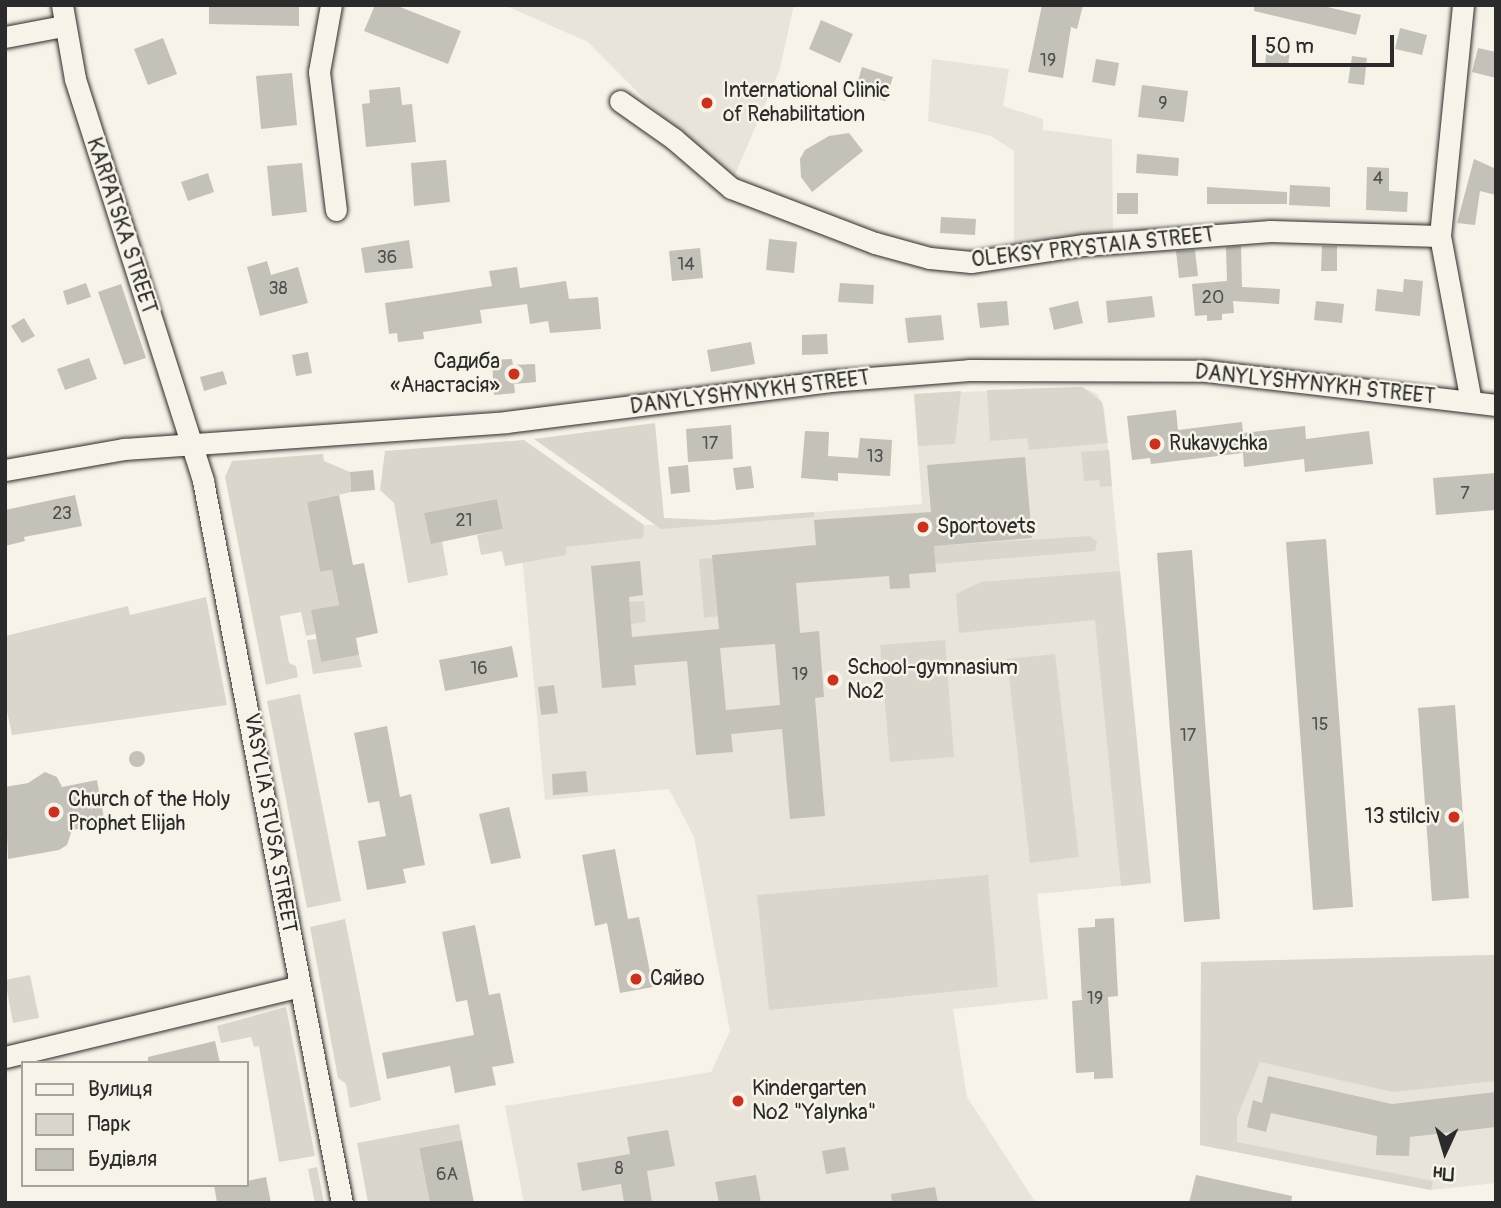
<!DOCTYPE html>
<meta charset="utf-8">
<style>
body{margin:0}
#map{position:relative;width:1501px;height:1208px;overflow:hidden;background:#f7f3e8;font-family:Pangolin,sans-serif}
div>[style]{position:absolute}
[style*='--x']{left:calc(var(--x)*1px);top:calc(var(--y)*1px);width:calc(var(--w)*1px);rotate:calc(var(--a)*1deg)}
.built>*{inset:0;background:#e8e4da}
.green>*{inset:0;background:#dad6cc}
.building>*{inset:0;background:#c4c1b9}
.round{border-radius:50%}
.roads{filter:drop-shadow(0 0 2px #2b2b2b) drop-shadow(0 0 2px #2b2b2b)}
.minor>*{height:21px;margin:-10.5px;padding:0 10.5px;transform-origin:10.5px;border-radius:10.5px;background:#f7f3e8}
.dots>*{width:19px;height:19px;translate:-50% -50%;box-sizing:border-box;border:4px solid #f7f3e8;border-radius:50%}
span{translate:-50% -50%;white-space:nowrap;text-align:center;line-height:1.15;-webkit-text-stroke:5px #f7f3e8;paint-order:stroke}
.number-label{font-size:18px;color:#51504e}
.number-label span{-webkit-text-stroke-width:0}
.poi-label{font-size:21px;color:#2b2b2b}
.left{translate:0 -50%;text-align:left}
.right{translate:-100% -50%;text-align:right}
.street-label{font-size:21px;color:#2b2b2b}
.frame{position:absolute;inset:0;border:7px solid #2b2b2b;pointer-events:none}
.legend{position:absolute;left:21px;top:1061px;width:228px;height:126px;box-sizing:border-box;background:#f7f3e8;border:2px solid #a5a39c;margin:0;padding:9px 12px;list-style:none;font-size:21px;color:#2b2b2b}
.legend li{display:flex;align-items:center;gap:14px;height:35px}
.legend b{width:35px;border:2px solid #a5a39c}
.north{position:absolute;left:1410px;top:1117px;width:70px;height:70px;-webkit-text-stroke:5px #f7f3e8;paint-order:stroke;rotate:184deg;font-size:19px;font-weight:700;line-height:28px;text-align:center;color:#2b2b2b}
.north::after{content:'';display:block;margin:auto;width:24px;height:32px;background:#2b2b2b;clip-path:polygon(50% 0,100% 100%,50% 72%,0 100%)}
.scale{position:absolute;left:1252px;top:35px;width:142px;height:32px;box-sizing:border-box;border:4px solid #2b2b2b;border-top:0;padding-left:9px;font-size:21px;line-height:24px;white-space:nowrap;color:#2b2b2b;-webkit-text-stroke:5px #f7f3e8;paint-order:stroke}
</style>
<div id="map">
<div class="built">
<div style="clip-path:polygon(504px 5px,794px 5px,779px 72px,733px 179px,679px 134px,588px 42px)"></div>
<div style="clip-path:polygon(932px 59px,1009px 69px,1003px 106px,1043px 119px,1043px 130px,1112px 139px,1113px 233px,1014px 246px,1014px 151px,991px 136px,928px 121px)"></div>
<div style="clip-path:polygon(1082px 387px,1097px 394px,1104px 408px,1151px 883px,1037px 894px,1048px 999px,953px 1009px,967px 1097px,1036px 1203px,524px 1203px,505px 1106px,711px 1072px,730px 1031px,694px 837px,669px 789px,545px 800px,520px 535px,922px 504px,914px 394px)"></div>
<div style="clip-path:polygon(1496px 955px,1496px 1183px,1431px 1190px,1200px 1145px,1201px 962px)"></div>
</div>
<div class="green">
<div style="clip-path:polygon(1082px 387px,1102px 402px,1108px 443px,1029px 450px,1027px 438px,990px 441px,987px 390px)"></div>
<div style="clip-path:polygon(961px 391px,955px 444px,918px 446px,914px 394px)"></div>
<div style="clip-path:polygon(655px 423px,664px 518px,714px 520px,814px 512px,814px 517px,661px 529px,534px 439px)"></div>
<div style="clip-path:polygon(524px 440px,644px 525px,643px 538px,566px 547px,566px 555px,505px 566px,502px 551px,481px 555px,477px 535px,503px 529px,497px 499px,425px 513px,431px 543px,442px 541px,448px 575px,408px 583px,394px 503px,380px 490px,385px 451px)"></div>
<div style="clip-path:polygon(1109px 450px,1112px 486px,1100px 487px,1099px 480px,1084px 481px,1081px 452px)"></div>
<div style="clip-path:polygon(323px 454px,324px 461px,350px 472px,351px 492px,307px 502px,320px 572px,332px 570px,339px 605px,312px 610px,316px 634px,306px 636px,301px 612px,280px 616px,289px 663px,296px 666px,298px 677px,266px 685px,225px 477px,232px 461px)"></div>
<div style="clip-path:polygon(1090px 536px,1097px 542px,1095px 551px,935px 564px,934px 546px)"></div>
<div style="clip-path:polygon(713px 558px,718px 616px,704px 618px,699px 559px)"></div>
<div style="clip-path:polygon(1120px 571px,1151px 883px,1121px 886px,1095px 620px,959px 633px,956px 594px,981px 582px)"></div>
<div style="clip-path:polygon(206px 597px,227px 705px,12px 735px,5px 702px,5px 636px,128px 606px,130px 615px)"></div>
<div style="clip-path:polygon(644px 601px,646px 622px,631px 624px,629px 602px)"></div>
<div style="clip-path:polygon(317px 639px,321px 662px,359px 655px,362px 667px,313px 674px,307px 640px)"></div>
<div style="clip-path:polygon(945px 640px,954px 757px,890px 762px,880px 645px)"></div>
<div style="clip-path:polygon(1055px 654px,1079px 857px,1030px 863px,1007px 659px)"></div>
<div style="clip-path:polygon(300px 694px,341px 901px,307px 908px,267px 701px)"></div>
<div style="clip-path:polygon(988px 875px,998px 987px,769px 1010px,757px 895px)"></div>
<div style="clip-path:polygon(345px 919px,381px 1100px,350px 1108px,346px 1084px,338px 1078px,310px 927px)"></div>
<div style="clip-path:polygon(1496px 955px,1496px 1081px,1393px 1092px,1260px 1062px,1237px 1117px,1237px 1142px,1433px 1181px,1431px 1190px,1200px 1145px,1201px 962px)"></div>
<div style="clip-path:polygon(30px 975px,39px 1018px,13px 1023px,5px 980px)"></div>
<div style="clip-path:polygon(286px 1007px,315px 1156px,279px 1162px,259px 1046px,254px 1047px,251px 1037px,221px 1043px,217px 1026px)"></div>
<div style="clip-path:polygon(459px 1124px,462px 1140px,419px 1148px,430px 1203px,368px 1203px,357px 1143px)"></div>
<div style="clip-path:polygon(317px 1167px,324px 1203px,315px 1203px,308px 1169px)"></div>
</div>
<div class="building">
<div style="clip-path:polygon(209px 5px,299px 5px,299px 26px,209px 24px)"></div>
<div style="clip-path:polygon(375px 5px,395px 5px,461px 31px,448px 64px,364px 31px)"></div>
<div style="clip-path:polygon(1042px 5px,1083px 5px,1077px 29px,1071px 27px,1063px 78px,1028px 72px)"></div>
<div style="clip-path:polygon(1254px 5px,1319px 5px,1361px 15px,1356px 35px,1254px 11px)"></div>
<div style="clip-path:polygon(821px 20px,853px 34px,840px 63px,809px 49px)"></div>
<div style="clip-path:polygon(1400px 28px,1427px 35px,1422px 55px,1395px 49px)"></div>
<div style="clip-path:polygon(163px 38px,177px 74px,148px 85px,134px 49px)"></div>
<div style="clip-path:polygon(1267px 47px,1290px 49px,1288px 67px,1265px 64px)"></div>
<div style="clip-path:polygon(1478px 48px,1496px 52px,1496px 78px,1472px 72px)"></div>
<div style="clip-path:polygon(1352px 56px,1367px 58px,1364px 85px,1348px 83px)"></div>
<div style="clip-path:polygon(1096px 59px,1119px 63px,1115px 86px,1092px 82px)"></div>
<div style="clip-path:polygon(862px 67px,893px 77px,885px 101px,855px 91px)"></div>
<div style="clip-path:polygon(292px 73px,297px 125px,261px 129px,256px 76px)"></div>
<div style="clip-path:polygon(1142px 85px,1188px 91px,1184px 122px,1138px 117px)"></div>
<div style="clip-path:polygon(400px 87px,402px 105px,412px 104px,416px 142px,366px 147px,362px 104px,370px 103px,369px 90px)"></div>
<div style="clip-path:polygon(849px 133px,863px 151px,812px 192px,801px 177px,800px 159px,805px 150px,829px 136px)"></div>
<div style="clip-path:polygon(1137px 154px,1179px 158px,1178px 176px,1136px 173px)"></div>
<div style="clip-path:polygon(1474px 159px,1496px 169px,1496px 195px,1480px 191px,1475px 225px,1457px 223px)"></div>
<div style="clip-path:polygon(446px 160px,450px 202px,414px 206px,411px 163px)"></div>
<div style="clip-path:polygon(302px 163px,307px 212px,272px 216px,267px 166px)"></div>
<div style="clip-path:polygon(1367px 167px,1389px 168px,1389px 191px,1408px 192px,1407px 212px,1366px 210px)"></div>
<div style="clip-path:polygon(208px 173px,214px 192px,188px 201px,181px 182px)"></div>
<div style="clip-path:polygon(1290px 185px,1330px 187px,1330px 207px,1289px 205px)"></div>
<div style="clip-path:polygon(1207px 187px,1287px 192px,1287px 204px,1207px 204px)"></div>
<div style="clip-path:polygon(1117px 193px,1138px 193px,1138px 214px,1117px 214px)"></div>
<div style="clip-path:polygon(941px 217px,976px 219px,975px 235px,940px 233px)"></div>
<div style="clip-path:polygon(769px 239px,797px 242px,794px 273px,766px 270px)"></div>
<div style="clip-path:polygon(409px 240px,413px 268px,365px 273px,361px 248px)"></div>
<div style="clip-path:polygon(1241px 246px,1242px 287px,1280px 289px,1279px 304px,1233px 301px,1234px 313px,1222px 314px,1222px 320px,1207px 321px,1207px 315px,1195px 316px,1192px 284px,1227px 281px,1226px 247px)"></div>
<div style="clip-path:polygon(1322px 246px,1337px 246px,1337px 271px,1321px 271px)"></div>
<div style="clip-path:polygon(700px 248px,703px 278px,672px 281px,669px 251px)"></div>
<div style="clip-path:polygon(1195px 250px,1198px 276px,1179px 278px,1176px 251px)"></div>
<div style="clip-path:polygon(267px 261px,271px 275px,298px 267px,308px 303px,260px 316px,247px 267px)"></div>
<div style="clip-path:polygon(517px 267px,520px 288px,566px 281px,569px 299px,598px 297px,601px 329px,550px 333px,548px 321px,530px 324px,527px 304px,480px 310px,482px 323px,423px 332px,424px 339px,398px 342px,397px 333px,389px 334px,385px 303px,492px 286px,489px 271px)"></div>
<div style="clip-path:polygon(1404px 279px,1423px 281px,1420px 316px,1375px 311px,1377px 289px,1403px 292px)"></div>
<div style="clip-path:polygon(86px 283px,91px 297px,67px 305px,63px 291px)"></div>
<div style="clip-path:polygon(840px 283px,874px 285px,873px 304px,838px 302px)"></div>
<div style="clip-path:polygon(121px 284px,146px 358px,124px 365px,98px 292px)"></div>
<div style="clip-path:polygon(1152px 296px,1155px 317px,1108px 323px,1106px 301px)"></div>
<div style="clip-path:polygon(1007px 301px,1009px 325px,980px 328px,977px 303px)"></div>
<div style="clip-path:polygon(1078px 301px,1083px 323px,1054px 330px,1049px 308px)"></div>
<div style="clip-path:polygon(1316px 301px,1344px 304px,1342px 323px,1314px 320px)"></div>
<div style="clip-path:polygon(941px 315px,944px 340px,908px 343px,905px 318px)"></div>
<div style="clip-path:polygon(24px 318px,35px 336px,22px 343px,11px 326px)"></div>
<div style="clip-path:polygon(827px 334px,828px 354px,802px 355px,802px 335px)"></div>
<div style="clip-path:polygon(751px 342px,755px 364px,711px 372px,707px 350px)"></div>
<div style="clip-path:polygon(308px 352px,312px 373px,296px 376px,292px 355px)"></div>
<div style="clip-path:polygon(89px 358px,97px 379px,65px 390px,57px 369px)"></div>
<div style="clip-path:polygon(512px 359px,513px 365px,535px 364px,536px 382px,514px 384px,515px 393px,494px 395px,492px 360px)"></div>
<div style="clip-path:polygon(223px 371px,227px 384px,204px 391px,200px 377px)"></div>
<div style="clip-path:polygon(1176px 410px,1178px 430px,1242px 422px,1243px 433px,1305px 426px,1306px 439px,1369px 431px,1373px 464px,1305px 472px,1304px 459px,1244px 467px,1243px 453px,1151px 464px,1150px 458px,1132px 460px,1127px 416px)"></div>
<div style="clip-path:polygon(731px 425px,733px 459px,688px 462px,686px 429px)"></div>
<div style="clip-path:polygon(805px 431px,829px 432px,828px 456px,858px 458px,860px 438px,892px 440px,890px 476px,838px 473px,838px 481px,801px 478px)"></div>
<div style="clip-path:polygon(evenodd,1025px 457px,1032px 538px,934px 546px,936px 572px,909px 574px,910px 588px,890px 589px,889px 576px,796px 583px,800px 633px,819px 631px,824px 697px,815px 698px,825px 816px,790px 819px,782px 729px,731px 734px,733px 752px,696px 755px,687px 661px,634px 665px,636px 685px,602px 688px,591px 566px,640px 561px,643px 595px,629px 597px,632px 637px,719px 629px,712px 555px,816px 545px,814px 520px,931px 512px,927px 465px,1025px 457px,775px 644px,780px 705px,726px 710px,720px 648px,775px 644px)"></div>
<div style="clip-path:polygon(688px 465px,690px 492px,671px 494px,668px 467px)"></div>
<div style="clip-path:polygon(751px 466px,754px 488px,736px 490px,733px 468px)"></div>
<div style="clip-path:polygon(373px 470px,375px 490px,351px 492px,350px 472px)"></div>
<div style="clip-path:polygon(1496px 473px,1496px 510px,1436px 515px,1433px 478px)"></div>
<div style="clip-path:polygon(75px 495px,82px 526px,24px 537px,25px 541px,5px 546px,5px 510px)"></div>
<div style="clip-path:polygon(339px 495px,353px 565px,364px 563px,378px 633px,356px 638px,359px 655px,321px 662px,311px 610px,339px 605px,332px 570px,320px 572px,307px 502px)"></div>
<div style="clip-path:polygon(497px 499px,503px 529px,431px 544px,424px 513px)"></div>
<div style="clip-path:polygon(1326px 539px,1353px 907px,1313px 910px,1286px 542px)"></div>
<div style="clip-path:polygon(1192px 550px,1220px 919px,1184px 922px,1157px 553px)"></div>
<div style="clip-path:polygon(512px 646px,518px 677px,445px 691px,439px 660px)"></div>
<div style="clip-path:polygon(554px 685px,558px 713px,541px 715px,538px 687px)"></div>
<div style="clip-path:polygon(1455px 705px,1469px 898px,1432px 901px,1418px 708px)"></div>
<div style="clip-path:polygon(387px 726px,400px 797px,411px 794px,425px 865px,403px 869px,406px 883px,367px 890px,358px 841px,386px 836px,379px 801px,368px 803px,354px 733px)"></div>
<div class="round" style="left:129px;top:751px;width:16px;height:16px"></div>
<div style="clip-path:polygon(586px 771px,588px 792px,553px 795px,552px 774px)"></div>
<div style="clip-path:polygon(45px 772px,57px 777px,62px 787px,97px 780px,105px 824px,72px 830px,67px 845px,59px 850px,8px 859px,5px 787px,28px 783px)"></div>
<div style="clip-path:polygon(509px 807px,521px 858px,491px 864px,479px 814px)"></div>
<div style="clip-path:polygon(615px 849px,628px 919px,639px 917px,653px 987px,620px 993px,607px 923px,595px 926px,582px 855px)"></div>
<div style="clip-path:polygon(1114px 918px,1118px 996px,1108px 997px,1113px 1078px,1094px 1079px,1094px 1072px,1076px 1073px,1072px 1001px,1082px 1000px,1078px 928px,1095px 927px,1095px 919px)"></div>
<div style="clip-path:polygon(475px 925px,489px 995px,500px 993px,514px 1063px,492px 1067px,496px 1085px,455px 1093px,450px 1066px,387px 1079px,382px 1053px,474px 1035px,467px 1000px,456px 1002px,442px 932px)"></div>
<div style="clip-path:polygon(215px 1041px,220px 1063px,148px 1063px,148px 1057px)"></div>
<div style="clip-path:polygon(1268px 1076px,1392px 1104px,1496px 1092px,1496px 1127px,1410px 1137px,1409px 1156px,1376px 1155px,1377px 1136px,1271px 1113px,1266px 1132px,1247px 1127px,1253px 1100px,1262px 1103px)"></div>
<div style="clip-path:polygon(668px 1130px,675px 1166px,647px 1171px,652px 1203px,624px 1203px,621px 1184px,582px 1191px,577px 1163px,630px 1154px,627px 1137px)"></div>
<div style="clip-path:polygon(462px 1140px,474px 1203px,430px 1203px,419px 1148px)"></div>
<div style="clip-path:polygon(845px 1147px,849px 1170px,826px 1174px,822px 1151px)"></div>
<div style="clip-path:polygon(756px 1175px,761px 1203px,719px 1203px,715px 1182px)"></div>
<div style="clip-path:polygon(1196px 1175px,1292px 1196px,1291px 1203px,1189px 1203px)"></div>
<div style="clip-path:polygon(266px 1177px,271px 1203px,217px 1203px,214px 1185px,247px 1185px,247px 1181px)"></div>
<div style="clip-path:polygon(935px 1187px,938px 1203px,892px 1203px,891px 1194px)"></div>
</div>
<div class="roads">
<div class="minor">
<div style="--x:62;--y:5;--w:75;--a:80"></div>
<div style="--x:75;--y:79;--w:422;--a:72.3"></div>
<div style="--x:203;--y:481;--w:735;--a:79.1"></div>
<div style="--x:331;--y:5;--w:68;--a:100.2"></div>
<div style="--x:319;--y:72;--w:139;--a:83"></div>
<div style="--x:1463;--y:5;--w:232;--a:95.7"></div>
<div style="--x:1440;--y:236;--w:168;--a:79.4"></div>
<div style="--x:5;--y:37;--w:59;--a:-10.7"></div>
<div style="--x:620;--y:101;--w:66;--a:35.1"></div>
<div style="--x:674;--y:139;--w:75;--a:40.7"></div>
<div style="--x:731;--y:188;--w:154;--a:20.9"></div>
<div style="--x:875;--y:243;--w:57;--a:15.3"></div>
<div style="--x:930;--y:258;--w:41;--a:5.6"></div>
<div style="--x:971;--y:262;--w:114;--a:-8.6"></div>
<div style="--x:1084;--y:245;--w:187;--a:-4.3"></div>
<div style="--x:1270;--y:231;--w:170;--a:1.7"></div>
<div style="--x:5;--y:470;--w:121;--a:-10"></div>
<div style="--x:124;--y:449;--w:383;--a:-4"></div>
<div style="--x:506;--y:422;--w:327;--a:-7.2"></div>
<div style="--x:830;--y:381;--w:139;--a:-4.5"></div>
<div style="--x:969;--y:370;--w:238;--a:0.2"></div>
<div style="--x:1207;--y:371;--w:291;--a:6.7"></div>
<div style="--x:5;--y:1057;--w:303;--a:-13.5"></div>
</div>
</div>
<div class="dots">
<div style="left:707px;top:103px;background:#c8321e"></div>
<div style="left:514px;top:374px;background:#c8321e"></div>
<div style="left:1155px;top:444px;background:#c8321e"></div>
<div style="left:923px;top:527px;background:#c8321e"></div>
<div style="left:833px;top:680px;background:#c8321e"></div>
<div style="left:54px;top:812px;background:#c8321e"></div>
<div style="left:1454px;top:817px;background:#c8321e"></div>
<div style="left:636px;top:979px;background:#c8321e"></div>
<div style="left:738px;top:1101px;background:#c8321e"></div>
</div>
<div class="number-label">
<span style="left:1048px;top:61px">19</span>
<span style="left:1163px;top:104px">9</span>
<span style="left:1378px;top:179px">4</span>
<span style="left:387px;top:258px">36</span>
<span style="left:686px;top:265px">14</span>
<span style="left:278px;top:289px">38</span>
<span style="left:1213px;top:298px">20</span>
<span style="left:710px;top:444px">17</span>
<span style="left:875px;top:457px">13</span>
<span style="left:1465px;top:494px">7</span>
<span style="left:62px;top:514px">23</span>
<span style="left:464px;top:521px">21</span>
<span style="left:479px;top:669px">16</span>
<span style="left:800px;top:675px">19</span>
<span style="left:1320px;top:725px">15</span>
<span style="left:1188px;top:736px">17</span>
<span style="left:1095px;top:999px">19</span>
<span style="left:619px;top:1169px">8</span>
<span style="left:447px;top:1175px">6А</span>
</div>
<div class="poi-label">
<span class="left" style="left:723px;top:103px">International Clinic<br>of Rehabilitation</span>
<span class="right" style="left:500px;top:374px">Садиба<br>«Анастасія»</span>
<span class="left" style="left:1169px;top:444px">Rukavychka</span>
<span class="left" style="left:937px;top:527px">Sportovets</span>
<span class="left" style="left:847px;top:680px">School-gymnasium<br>№2</span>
<span class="left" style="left:68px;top:812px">Church of the Holy<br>Prophet Elijah</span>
<span class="right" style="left:1440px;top:817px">13 stilciv</span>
<span class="left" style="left:650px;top:979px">Сяйво</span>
<span class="left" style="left:752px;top:1101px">Kindergarten<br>№2 "Yalynka"</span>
</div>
<div class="street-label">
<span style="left:121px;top:226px;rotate:72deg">KARPATSKA STREET</span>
<span style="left:1093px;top:248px;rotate:-6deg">OLEKSY PRYSTAIA STREET</span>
<span style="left:1315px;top:385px;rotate:6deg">DANYLYSHYNYKH STREET</span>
<span style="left:750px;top:393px;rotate:-7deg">DANYLYSHYNYKH STREET</span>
<span style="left:270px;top:823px;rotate:80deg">VASYLIA STUSA STREET</span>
</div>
<div class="frame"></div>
<ul class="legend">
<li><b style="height:9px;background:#f7f3e8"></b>Вулиця</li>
<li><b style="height:19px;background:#dad6cc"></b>Парк</li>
<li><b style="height:19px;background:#c4c1b9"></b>Будівля</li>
</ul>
<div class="north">Пн</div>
<div class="scale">50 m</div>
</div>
